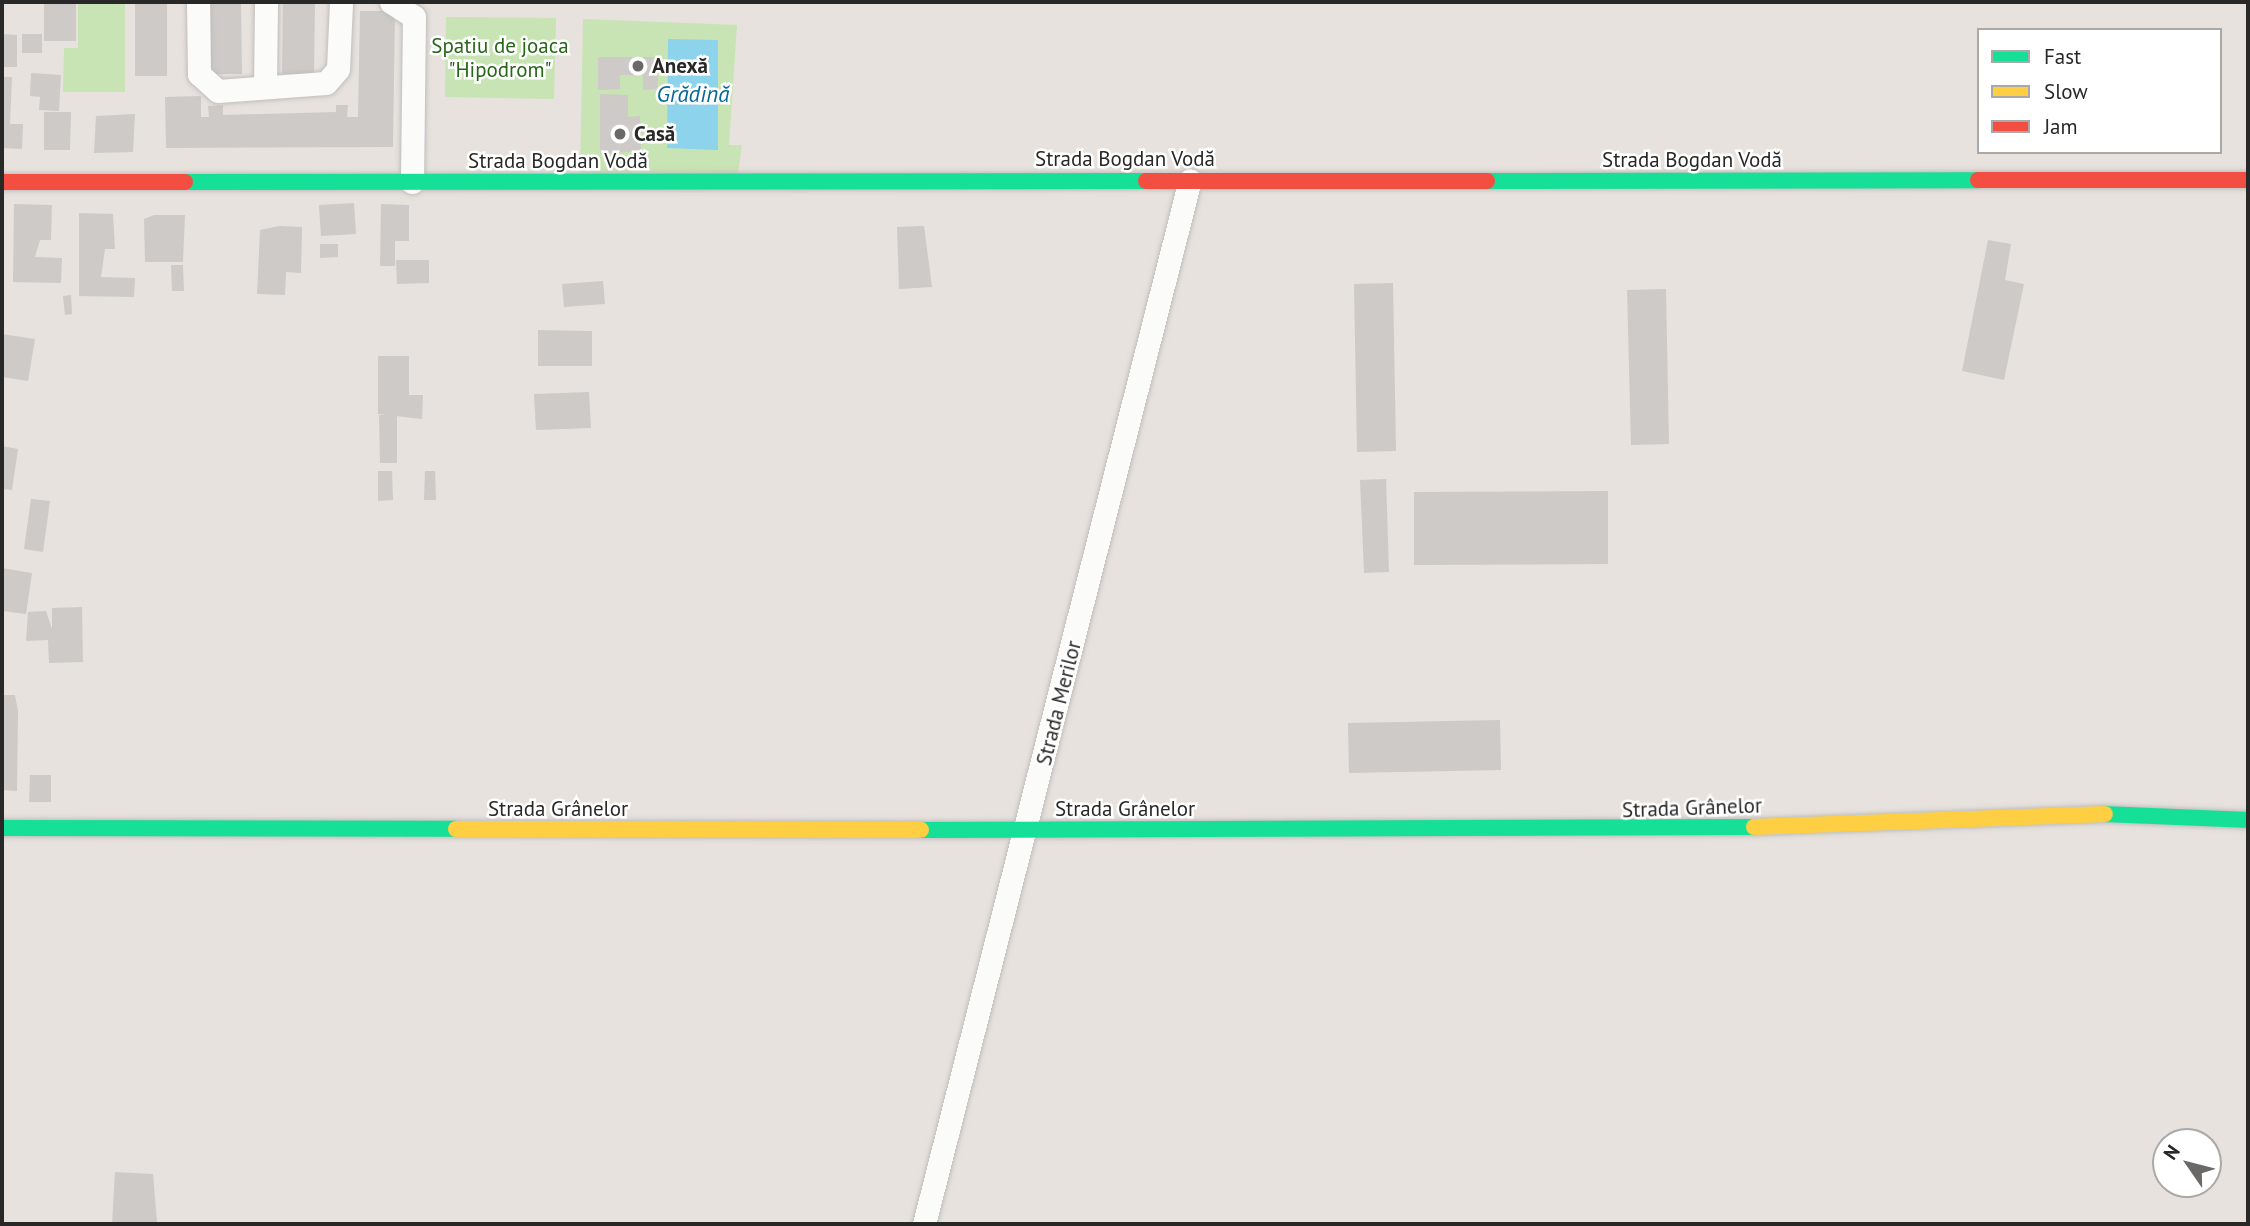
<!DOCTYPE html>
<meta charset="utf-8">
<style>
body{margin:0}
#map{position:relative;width:2250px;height:1226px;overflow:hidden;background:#e7e2dd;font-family:"PT Sans",sans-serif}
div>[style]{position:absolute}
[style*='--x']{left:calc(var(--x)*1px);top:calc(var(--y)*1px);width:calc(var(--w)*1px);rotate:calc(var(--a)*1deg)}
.green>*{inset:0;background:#c8e3b4}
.water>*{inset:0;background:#8dd3ec}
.building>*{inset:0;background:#cdcac7}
.roads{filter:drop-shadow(0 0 2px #c0bebf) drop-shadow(0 0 2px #c0bebf)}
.street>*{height:23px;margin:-11.5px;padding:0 11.5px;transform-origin:11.5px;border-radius:11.5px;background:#fbfbfa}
.fast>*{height:16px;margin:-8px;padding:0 8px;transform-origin:8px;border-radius:8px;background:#16e098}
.slow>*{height:16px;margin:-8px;padding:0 8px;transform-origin:8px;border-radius:8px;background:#ffcf43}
.jam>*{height:16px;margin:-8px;padding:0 8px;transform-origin:8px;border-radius:8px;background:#f24e42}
.dots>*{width:19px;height:19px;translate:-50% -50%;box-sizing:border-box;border:4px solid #fff;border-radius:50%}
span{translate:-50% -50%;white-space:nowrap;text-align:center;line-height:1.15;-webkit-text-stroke:5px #fff;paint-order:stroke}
.park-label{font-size:21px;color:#266617}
.poi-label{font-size:21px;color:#282828;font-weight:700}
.left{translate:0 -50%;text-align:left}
.street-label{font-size:21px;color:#282828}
.water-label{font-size:23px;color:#08689b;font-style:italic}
.frame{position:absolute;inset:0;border:4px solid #282828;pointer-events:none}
.legend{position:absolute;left:1977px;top:28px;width:245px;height:126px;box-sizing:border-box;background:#fff;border:2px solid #a9a9a9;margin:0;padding:9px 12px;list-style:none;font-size:21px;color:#282828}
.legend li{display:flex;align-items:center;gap:14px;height:35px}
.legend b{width:35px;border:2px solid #a9a9a9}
.north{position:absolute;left:2152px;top:1128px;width:70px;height:70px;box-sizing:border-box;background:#fff;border:2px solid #a9a9a9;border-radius:50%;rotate:305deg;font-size:19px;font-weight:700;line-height:28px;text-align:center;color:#282828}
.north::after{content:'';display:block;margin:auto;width:24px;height:32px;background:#6b6967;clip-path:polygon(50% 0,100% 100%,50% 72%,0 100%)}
</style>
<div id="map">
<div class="green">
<div style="clip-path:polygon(78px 2px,125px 2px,125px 92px,63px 92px,64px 48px,78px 48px)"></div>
<div style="clip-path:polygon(446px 17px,556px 18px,554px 99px,445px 97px)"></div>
<div style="clip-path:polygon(583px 19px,737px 25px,729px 145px,742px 145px,738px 173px,580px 175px)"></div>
</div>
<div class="water">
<div style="clip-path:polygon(668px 39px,718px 40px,718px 150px,667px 148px)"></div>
</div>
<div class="building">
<div style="clip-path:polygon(44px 2px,76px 2px,76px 41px,44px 41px)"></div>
<div style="clip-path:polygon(135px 2px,167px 2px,167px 76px,135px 76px)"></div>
<div style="clip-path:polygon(211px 2px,241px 2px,242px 74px,211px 74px)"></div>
<div style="clip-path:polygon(283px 2px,315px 2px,314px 74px,282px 74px)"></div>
<div style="clip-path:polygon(360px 11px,395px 11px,393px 147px,166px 148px,165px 97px,201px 96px,201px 117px,209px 117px,208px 106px,223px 105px,223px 115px,336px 112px,336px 105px,348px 105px,347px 117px,358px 117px)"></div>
<div style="clip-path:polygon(2px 34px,17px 35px,17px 67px,2px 67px)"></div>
<div style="clip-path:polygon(22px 34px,42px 34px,42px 53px,22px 53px)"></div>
<div style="clip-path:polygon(598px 57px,657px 57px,658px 89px,643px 90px,643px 75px,620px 75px,620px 89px,598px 90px)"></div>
<div style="clip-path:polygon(31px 73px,61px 75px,59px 111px,39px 110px,40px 97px,30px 96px)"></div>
<div style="clip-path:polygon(2px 77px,12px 77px,10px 124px,23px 124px,22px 149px,2px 148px)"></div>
<div style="clip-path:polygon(600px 94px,628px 95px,628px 117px,640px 116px,641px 151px,600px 154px)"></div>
<div style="clip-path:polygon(44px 112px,71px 112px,70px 150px,44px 150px)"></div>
<div style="clip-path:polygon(135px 114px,133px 152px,94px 153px,96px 116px)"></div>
<div style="clip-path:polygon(354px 203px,356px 234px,321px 236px,319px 205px)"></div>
<div style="clip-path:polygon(14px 204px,52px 205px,51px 240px,40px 240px,35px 257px,62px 258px,61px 283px,13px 282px)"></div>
<div style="clip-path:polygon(381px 204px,409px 205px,409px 241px,395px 241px,395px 266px,380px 266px)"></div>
<div style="clip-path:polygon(79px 213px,113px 214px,115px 249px,105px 249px,101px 277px,135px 278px,134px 297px,79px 296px)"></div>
<div style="clip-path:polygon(154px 215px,185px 215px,183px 262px,145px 262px,144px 219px)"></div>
<div style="clip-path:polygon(279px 226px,302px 227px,301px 273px,286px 272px,285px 295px,257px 294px,260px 230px)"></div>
<div style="clip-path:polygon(924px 226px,932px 287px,899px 289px,897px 227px)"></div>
<div style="clip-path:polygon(1988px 240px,2011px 244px,2005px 280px,2024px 284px,2004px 380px,1962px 371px)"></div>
<div style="clip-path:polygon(320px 244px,338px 244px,338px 257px,320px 258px)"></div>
<div style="clip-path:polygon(396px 260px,429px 260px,429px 283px,397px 284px)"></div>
<div style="clip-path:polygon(171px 265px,183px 265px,184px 291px,172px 291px)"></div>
<div style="clip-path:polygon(603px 281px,605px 304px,564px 307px,562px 284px)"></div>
<div style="clip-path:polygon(1393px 283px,1396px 451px,1357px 452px,1354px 284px)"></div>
<div style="clip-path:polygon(1666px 289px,1669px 444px,1631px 445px,1627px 290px)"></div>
<div style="clip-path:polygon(71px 295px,72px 314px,65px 315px,63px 296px)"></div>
<div style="clip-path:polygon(538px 330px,592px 331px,592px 366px,538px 366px)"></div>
<div style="clip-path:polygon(2px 334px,35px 339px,28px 381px,2px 377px)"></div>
<div style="clip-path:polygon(378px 356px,409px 356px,409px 395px,423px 395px,422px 419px,378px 414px)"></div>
<div style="clip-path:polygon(589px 392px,591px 428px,536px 430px,534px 394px)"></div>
<div style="clip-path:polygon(379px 415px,397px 415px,397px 463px,380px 463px)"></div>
<div style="clip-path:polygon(2px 446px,18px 449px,12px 490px,2px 489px)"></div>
<div style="clip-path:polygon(378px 471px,392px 471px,393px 500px,378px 501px)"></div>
<div style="clip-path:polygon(425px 471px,435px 471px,436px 500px,424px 500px)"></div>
<div style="clip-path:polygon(1386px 479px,1389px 572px,1364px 573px,1360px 480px)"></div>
<div style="clip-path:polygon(1608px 491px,1608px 564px,1414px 565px,1414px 492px)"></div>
<div style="clip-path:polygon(31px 499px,50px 501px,43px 552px,24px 549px)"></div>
<div style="clip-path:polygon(2px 568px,32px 573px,26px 614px,2px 611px)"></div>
<div style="clip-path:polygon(82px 607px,83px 662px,49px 663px,48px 640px,26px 641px,28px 612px,46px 611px,52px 629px,52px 608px)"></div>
<div style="clip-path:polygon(2px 695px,15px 695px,18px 711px,17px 791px,2px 790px)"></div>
<div style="clip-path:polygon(1500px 720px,1501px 770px,1349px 773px,1348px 723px)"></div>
<div style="clip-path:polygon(30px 775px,51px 775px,51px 802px,29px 802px)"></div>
<div style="clip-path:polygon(115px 1172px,153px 1174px,157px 1222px,112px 1224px)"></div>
</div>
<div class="roads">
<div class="street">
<div style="--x:198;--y:2;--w:72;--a:89.2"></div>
<div style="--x:199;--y:74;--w:25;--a:42"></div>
<div style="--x:218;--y:91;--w:108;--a:-4.2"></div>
<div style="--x:326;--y:83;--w:18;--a:-49"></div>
<div style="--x:338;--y:69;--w:67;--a:-87.4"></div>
<div style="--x:391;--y:2;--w:27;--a:33"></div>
<div style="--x:414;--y:17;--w:165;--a:90.7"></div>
<div style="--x:265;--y:86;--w:84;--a:-89.3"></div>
<div style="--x:924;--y:1224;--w:1077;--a:-75.71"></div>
</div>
<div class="fast">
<div style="--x:1487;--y:181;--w:491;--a:-0.1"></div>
<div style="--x:185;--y:182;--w:961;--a:-0.06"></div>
<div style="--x:2105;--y:814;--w:143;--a:2.4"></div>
<div style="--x:2;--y:828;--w:454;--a:0.1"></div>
<div style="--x:921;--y:830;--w:833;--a:-0.21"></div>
</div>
<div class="slow">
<div style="--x:1754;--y:827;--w:351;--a:-2.1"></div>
<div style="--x:456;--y:829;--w:465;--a:0.1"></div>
</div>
<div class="jam">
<div style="--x:1978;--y:180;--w:270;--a:0"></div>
<div style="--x:1146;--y:181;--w:341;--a:0"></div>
<div style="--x:2;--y:182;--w:183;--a:0"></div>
</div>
</div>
<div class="dots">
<div style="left:638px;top:66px;background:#6b6967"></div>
<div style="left:620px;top:134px;background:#6b6967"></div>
</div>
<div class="park-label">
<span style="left:500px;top:58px">Spatiu de joaca<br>"Hipodrom"</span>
</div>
<div class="poi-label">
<span class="left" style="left:652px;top:66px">Anexă</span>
<span class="left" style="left:634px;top:134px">Casă</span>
</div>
<div class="street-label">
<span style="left:1125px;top:159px">Strada Bogdan Vodă</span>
<span style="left:1692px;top:160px">Strada Bogdan Vodă</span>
<span style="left:558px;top:161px">Strada Bogdan Vodă</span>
<span style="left:1059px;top:703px;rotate:-76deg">Strada Merilor</span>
<span style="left:1692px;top:808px;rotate:-2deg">Strada Grânelor</span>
<span style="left:558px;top:809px">Strada Grânelor</span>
<span style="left:1125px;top:809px">Strada Grânelor</span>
</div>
<div class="water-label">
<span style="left:693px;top:94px">Grădină</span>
</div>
<div class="frame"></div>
<ul class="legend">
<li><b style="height:9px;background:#16e098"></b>Fast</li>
<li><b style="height:9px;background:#ffcf43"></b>Slow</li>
<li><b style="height:9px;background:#f24e42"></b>Jam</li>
</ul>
<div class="north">N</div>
</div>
